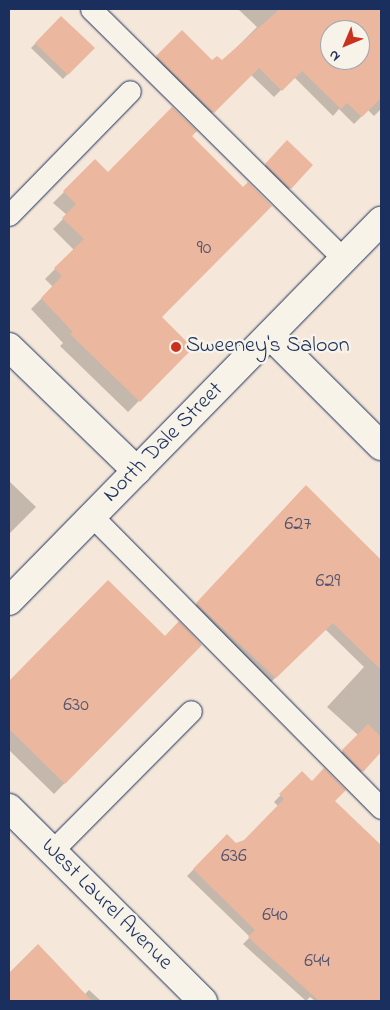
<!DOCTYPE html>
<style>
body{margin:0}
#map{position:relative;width:390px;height:1010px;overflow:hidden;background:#f5e7d9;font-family:"Indie Flower",sans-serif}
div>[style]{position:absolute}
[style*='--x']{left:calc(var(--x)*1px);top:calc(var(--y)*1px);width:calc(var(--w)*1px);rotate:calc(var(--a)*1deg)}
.shadow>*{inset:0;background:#0003}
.building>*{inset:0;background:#ebb79e}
.roads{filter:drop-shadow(0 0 1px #1b2f5e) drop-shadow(0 0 1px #1b2f5e)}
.lane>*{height:21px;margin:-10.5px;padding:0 10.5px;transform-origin:10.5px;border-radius:10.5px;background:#f7f3e8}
.street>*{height:28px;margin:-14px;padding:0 14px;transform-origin:14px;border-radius:14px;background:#f7f3e8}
.secondary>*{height:28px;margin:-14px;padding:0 14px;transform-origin:14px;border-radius:14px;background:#f7f3e8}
.dots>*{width:14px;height:14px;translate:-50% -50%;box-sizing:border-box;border:2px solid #f7f3e8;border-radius:50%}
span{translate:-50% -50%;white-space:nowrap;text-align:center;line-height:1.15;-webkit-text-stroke:5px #f7f3e8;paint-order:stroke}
.number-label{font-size:20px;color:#4f516e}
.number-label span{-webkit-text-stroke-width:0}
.poi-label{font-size:22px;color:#1b2f5e}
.left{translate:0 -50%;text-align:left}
.street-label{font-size:22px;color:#1b2f5e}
.frame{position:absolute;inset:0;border:10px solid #1b2f5e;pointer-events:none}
.north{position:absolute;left:320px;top:20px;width:50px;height:50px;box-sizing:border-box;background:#f7f3e8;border:1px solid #9fa5b1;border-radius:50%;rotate:225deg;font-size:14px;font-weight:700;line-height:20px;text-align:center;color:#1b2f5e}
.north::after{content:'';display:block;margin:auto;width:18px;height:22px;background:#c8321e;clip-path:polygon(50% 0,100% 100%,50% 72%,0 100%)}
</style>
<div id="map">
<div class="shadow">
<div style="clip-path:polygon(evenodd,238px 9px,369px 9px,381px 21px,381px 109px,374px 116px,368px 110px,354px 124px,339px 109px,333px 116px,294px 77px,274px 97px,250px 74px,206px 119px,150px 64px,182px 32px,212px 62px,222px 62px,257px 27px,238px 9px,330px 30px,360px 30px,360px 60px,330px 60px,330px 30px)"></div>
<div style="clip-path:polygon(61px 17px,93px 48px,63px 79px,31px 48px)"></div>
<div style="clip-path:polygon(190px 136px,160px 317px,191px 348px,128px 412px,60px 346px,63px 343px,31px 309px,53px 287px,45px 279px,74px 250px,53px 229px,67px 215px,53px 203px,95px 161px,108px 174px)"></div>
<div style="clip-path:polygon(287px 142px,312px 165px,286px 192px,262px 169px)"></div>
<div style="clip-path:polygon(9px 481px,36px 507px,9px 534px)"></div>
<div style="clip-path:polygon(306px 487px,381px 560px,381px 751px,355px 778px,336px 758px,358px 735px,327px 707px,364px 667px,325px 629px,268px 685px,190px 611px)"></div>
<div style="clip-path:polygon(108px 581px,165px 637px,200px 645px,54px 794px,9px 750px,9px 683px)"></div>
<div style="clip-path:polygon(302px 773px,381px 847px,381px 1001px,315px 1001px,310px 997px,306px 1001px,243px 944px,250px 937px,187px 876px,227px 836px,236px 845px,245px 841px,279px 807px,274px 802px)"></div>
<div style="clip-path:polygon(38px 946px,84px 995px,89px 990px,101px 1001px,9px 1001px,9px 976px)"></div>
</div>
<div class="building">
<div style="clip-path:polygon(evenodd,280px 9px,381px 9px,381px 98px,362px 117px,347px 103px,341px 109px,302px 71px,282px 91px,259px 68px,214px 113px,156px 56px,182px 30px,212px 60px,217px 56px,222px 60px,280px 9px,330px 30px,360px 30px,360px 60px,330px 60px,330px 30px)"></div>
<div style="clip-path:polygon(61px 16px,95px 48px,68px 75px,35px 43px)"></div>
<div style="clip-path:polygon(172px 107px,197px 131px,192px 136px,243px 187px,248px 182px,272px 206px,162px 317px,193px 348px,140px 402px,70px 334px,73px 332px,41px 298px,62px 276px,54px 268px,84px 239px,62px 218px,76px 204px,63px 191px,95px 159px,108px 172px)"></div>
<div style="clip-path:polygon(287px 140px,313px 165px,291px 189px,265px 164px)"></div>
<div style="clip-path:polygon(306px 485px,381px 560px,381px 670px,333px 623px,276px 678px,196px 603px)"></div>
<div style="clip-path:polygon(108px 580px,165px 636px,179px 621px,202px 645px,65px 784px,9px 729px,9px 681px)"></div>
<div style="clip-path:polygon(368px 724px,381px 737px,381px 752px,363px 772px,342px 750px)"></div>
<div style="clip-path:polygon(324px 768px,346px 790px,335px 801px,381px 845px,381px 1001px,319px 1001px,248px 937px,255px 930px,193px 869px,227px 834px,236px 843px,244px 840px,284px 799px,279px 794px,302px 771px,312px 781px)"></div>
<div style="clip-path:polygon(38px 944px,92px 1001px,9px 1001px,9px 973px)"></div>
</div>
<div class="roads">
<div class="lane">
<div style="--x:91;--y:9;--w:356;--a:44.7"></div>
<div style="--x:9;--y:215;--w:173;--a:-45.7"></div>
<div style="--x:92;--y:516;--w:411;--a:45.3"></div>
<div style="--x:52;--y:851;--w:197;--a:-45.2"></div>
</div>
<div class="street">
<div style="--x:270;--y:335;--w:157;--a:45"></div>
<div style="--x:9;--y:347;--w:178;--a:44.1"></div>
<div style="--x:9;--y:808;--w:274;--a:44.9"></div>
</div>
<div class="secondary">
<div style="--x:9;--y:601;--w:532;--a:-45.61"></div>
</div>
</div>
<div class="dots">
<div style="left:176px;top:347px;background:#c8321e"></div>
</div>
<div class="number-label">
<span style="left:204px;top:248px">90</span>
<span style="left:298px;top:524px">627</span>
<span style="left:328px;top:581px">629</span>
<span style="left:76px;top:705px">630</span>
<span style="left:234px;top:856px">636</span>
<span style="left:275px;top:915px">640</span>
<span style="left:317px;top:961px">644</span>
</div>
<div class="poi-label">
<span class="left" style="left:186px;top:347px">Sweeney's Saloon</span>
</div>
<div class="street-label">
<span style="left:164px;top:443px;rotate:-45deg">North Dale Street</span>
<span style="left:106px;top:905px;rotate:45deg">West Laurel Avenue</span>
</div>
<div class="frame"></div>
<div class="north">N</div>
</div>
